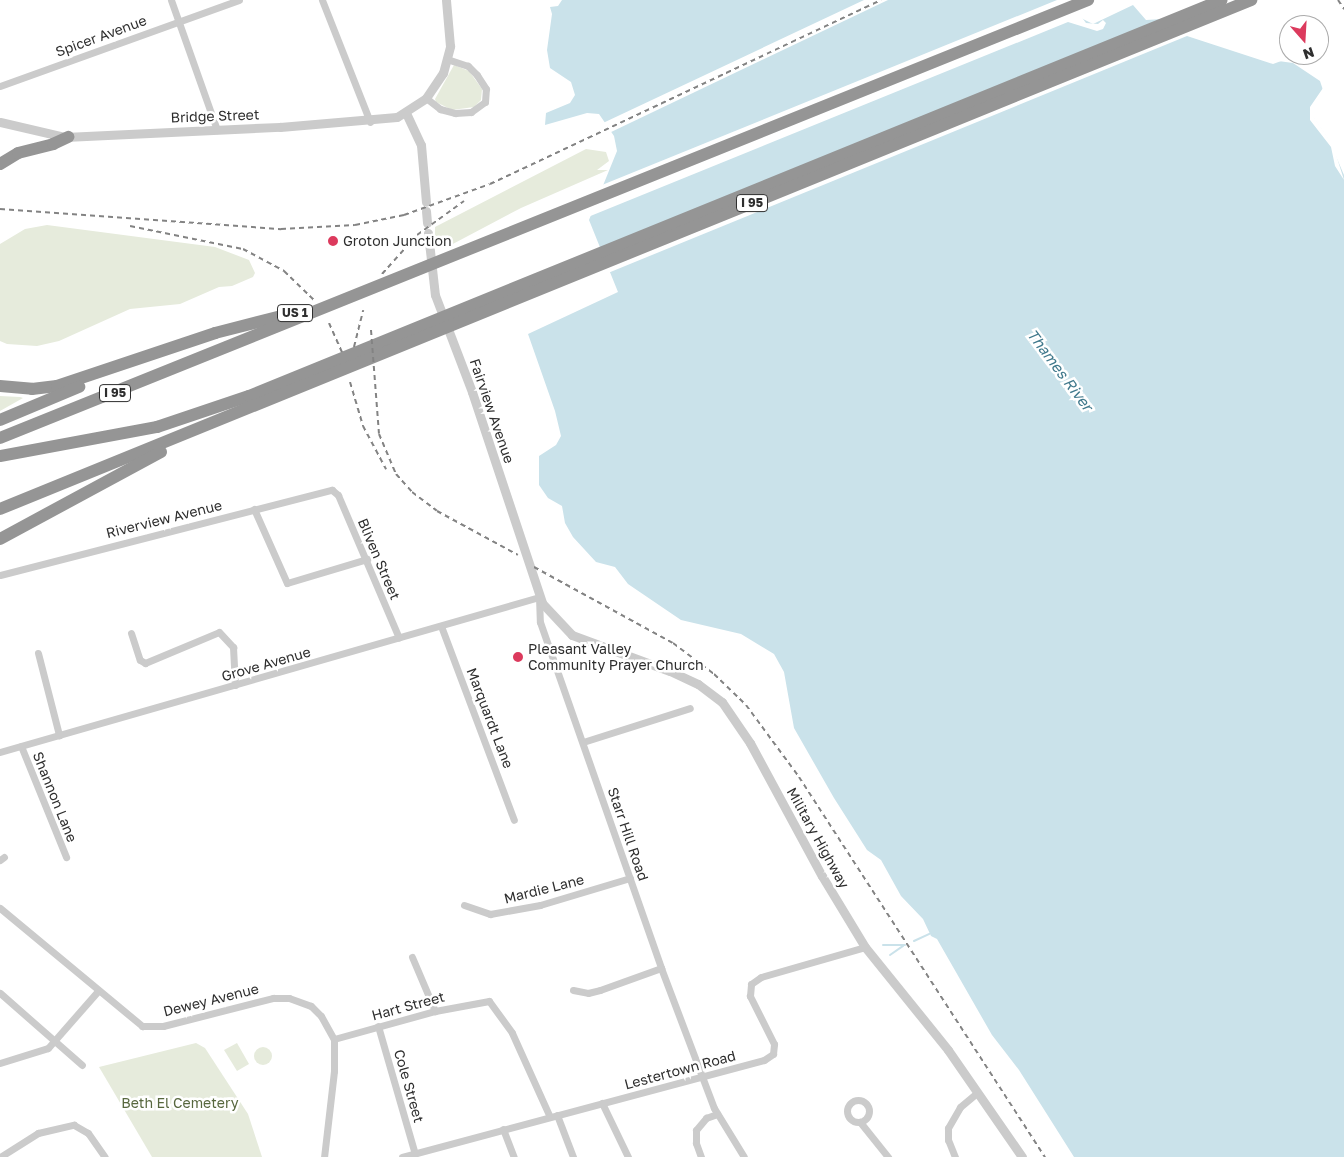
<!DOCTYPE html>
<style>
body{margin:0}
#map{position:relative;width:1344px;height:1157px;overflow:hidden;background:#fff;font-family:"Golos Text",sans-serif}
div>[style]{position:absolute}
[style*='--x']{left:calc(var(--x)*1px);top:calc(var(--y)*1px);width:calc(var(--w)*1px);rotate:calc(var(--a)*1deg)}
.green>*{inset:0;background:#e6ebdc}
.round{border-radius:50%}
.water>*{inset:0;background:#cae2ea}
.pier>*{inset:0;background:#fff}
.stream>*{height:2px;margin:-1px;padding:0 1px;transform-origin:1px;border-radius:1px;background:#cae2ea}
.minor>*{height:7px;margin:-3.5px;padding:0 3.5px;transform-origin:3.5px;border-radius:3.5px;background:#cbcbcb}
.minor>.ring{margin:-3.5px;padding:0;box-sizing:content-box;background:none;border:7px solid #cbcbcb;border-radius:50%}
.tertiary>*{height:9px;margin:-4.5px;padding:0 4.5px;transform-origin:4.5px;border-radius:4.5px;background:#cbcbcb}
.motorway>*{height:12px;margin:-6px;padding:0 6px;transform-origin:6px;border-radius:6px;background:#959595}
.rail>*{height:2px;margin-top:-1px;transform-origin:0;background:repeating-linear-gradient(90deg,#838383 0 5px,transparent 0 9px)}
.dots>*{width:14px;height:14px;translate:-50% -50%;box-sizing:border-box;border:2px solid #fff;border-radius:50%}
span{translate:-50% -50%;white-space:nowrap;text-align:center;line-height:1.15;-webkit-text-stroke:5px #fff;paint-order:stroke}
.shield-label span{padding:1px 4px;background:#fff;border:1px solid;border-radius:4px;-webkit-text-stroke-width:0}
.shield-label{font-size:12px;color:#2e2e2e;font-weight:700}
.street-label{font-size:14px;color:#2e2e2e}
.poi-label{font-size:14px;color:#2e2e2e}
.left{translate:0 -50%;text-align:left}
.park-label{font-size:14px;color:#57673e}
.water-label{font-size:15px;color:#40798c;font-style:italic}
.north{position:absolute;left:1279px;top:15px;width:50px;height:50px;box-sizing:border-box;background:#fff;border:1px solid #ababab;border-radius:50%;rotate:161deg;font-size:14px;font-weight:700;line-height:20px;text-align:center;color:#2e2e2e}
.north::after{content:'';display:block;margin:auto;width:18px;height:22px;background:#dc3a5d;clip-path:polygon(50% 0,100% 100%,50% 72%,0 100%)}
</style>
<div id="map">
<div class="green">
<div style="clip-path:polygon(454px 65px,469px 71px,482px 89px,481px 100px,474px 107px,452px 110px,436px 102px,435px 99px)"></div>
<div style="clip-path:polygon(586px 149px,606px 152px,609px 161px,597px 170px,608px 170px,521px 208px,449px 246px,435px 248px,435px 227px)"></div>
<div style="clip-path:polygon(47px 225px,215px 247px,249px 260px,255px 273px,253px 277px,232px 286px,219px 287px,180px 304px,130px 309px,59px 341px,37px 346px,7px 344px,0 341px,0 244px,25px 229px)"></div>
<div style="clip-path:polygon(0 396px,20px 397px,23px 398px,0 411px)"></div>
<div style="clip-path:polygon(196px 1043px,205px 1048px,248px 1114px,262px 1157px,152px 1157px,99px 1067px)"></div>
<div style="clip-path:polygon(237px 1043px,249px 1064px,237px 1071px,224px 1050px)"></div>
<div class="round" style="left:254px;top:1047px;width:18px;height:18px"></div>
</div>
<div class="water">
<div style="clip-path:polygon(562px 0,1066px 0,1079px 17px,1093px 24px,1133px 5px,1146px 20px,1163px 19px,1204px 39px,1271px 60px,1293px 63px,1320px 81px,1323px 90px,1311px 114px,1329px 140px,1344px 175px,1344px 1157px,1074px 1157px,1019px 1070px,992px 1035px,937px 939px,931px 936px,923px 919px,901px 896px,881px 860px,867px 850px,834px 798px,794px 728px,784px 672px,774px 654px,741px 634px,681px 620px,628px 584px,615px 567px,596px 562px,573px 537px,565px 523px,562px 506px,548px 498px,539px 485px,539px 456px,556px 445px,561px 436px,555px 411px,528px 334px,618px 292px,589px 220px,617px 151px,614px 136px,599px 114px,587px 113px,545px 125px,546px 113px,570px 103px,575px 95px,571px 82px,550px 68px,547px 50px,552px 14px,550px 7px,558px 6px)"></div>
</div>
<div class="pier">
<div style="clip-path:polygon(864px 0,888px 0,609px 133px,603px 123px)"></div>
<div style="clip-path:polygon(1057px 0,1069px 0,1086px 23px,1098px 24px,1103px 20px,1106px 23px,1103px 29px,1097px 31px,1068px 22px,588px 217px,591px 204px,602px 185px)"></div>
<div style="clip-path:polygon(1186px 21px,1205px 37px,1284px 60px,1273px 64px,1187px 36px,608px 273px,598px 249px)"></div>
<div style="clip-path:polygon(1323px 88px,1325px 91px,1315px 107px,1313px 116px,1333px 145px,1344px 180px,1335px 166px,1331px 147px,1310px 120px,1310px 107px)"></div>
</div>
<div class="stream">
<div style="--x:914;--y:941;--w:17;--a:-25"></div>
<div style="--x:883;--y:945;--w:22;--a:0"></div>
<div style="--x:890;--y:955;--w:16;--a:-35"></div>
</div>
<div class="minor">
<div style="--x:171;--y:0;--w:138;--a:70.5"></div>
<div style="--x:322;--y:0;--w:131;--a:68.5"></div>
<div style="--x:0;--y:86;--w:254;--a:-19.8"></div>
<div style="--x:426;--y:98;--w:18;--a:38"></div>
<div style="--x:440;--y:109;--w:16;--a:15"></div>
<div style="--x:455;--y:113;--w:16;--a:-4"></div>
<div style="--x:471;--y:112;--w:17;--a:-36"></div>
<div style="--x:485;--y:102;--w:13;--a:-86"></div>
<div style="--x:486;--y:89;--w:17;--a:-123"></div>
<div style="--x:477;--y:75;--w:13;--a:-135"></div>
<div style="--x:468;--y:66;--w:22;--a:-162"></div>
<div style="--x:254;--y:509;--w:81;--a:66"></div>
<div style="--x:287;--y:583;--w:84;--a:-16.7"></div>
<div style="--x:0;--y:575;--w:343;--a:-14.4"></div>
<div style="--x:332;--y:490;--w:8;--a:40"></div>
<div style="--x:338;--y:495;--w:155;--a:66.9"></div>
<div style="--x:441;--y:626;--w:207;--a:69.4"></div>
<div style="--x:131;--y:633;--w:28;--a:72"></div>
<div style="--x:140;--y:660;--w:6;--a:31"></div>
<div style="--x:145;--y:663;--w:80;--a:-22.7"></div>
<div style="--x:219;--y:632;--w:21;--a:47"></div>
<div style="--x:233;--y:647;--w:38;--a:87"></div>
<div style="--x:38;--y:653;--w:85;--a:75.6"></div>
<div style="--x:583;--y:742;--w:112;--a:-17.6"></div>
<div style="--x:21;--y:746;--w:120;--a:67.9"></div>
<div style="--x:0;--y:752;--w:561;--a:-16.04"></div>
<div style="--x:539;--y:597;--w:25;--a:88"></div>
<div style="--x:540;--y:622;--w:367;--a:70.7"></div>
<div style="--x:661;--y:968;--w:150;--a:69.3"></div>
<div style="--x:714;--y:1108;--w:57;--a:58.5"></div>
<div style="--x:0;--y:860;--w:5;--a:-37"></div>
<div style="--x:464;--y:905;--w:28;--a:19"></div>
<div style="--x:490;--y:914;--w:51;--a:-10.2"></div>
<div style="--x:540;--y:905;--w:94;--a:-16.7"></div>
<div style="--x:0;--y:908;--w:185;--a:39.7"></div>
<div style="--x:142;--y:1026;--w:21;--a:0"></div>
<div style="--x:163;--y:1026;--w:114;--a:-14.3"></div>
<div style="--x:273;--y:998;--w:16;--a:0"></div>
<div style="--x:289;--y:998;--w:23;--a:20"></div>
<div style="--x:311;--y:1006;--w:14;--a:45"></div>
<div style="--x:321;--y:1016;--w:26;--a:61"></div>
<div style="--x:334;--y:1039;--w:32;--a:90"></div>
<div style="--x:334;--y:1071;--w:87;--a:96.6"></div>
<div style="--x:412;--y:957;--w:59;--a:66.9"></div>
<div style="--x:573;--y:990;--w:15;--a:11"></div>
<div style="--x:588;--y:993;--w:12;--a:-14"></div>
<div style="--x:600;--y:990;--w:65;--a:-19.8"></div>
<div style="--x:0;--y:993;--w:109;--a:41.3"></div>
<div style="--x:378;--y:1026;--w:133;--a:73.9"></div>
<div style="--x:334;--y:1039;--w:105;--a:-15.5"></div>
<div style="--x:435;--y:1011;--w:55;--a:-10.5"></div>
<div style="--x:489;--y:1001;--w:39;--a:54"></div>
<div style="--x:512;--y:1033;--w:92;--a:65.7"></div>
<div style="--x:0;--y:1063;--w:50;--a:-17.4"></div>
<div style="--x:48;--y:1048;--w:74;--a:-48.8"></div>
<div class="ring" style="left:847px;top:1100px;width:15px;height:15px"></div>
<div style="--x:602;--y:1103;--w:60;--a:64.3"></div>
<div style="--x:557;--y:1115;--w:45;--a:69.1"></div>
<div style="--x:860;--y:1122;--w:45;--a:51.3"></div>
<div style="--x:503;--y:1129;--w:30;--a:69"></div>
<div style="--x:0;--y:1157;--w:45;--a:-32.3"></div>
<div style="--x:38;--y:1133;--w:37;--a:-13"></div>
<div style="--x:74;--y:1125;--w:16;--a:30"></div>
<div style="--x:88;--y:1133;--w:29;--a:55"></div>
<div style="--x:402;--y:1157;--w:375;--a:-15"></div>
<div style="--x:764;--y:1060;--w:11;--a:-34"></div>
<div style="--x:773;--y:1054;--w:10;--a:-84"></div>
<div style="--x:774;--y:1044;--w:54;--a:-116.6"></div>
<div style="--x:750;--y:996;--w:12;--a:-85"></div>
<div style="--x:751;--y:984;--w:12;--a:-35"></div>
<div style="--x:761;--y:977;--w:108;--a:-16.1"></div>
<div style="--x:701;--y:1157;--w:15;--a:-110"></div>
<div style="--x:696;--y:1143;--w:13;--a:-90"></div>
<div style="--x:696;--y:1130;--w:16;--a:-50"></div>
<div style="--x:706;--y:1118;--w:12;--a:-20"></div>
<div style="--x:955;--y:1157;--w:18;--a:-112"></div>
<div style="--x:948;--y:1140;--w:12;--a:-90"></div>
<div style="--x:948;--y:1128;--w:24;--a:-60"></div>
<div style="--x:960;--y:1107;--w:23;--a:-40"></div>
</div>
<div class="tertiary">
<div style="--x:406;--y:113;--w:35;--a:65"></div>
<div style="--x:421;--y:145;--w:57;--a:85"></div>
<div style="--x:0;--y:122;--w:67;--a:13"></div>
<div style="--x:65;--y:137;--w:215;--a:-2.7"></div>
<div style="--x:280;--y:127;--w:117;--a:-4.9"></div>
<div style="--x:397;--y:117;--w:35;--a:-33"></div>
<div style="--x:426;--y:98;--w:30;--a:-56"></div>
<div style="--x:443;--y:73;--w:28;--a:-75"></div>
<div style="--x:450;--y:46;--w:46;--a:-95"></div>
<div style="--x:426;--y:211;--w:12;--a:85"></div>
<div style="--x:428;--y:233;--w:62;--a:83.6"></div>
<div style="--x:435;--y:295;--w:104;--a:69.1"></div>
<div style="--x:472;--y:392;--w:222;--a:71.6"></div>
<div style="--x:542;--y:603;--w:44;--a:46.8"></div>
<div style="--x:572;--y:635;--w:104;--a:20.2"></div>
<div style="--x:670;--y:671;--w:31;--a:25"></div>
<div style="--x:698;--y:684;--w:30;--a:37"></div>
<div style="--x:722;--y:702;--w:50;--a:55.7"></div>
<div style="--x:750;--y:743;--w:151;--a:61.6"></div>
<div style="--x:822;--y:876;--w:83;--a:58.8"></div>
<div style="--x:865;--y:947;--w:132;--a:51.1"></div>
<div style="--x:948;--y:1050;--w:130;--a:55.3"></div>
</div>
<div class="motorway">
<div style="--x:0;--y:164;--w:21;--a:-31"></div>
<div style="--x:18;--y:153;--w:36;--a:-14"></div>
<div style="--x:53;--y:144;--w:17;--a:-25"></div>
<div style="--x:0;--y:386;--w:32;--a:5"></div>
<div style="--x:32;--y:389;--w:25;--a:-7"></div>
<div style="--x:57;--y:386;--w:167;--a:-18.5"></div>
<div style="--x:215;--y:333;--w:93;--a:-14.3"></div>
<div style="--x:0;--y:420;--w:86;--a:-22.7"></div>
<div style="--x:0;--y:438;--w:1173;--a:-21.93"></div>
<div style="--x:0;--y:456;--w:160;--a:-10.5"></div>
<div style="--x:157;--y:427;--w:97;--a:-18.6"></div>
<div style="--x:249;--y:396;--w:1050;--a:-22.15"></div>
<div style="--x:0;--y:509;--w:1351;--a:-22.14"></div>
<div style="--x:0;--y:539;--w:183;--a:-28.4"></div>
</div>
<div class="rail">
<div style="--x:1338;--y:0;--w:11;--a:56"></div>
<div style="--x:0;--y:209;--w:282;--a:4.1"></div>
<div style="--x:281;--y:229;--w:74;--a:-3.1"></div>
<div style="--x:355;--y:225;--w:50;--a:-11.5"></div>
<div style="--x:404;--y:215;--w:91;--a:-19.8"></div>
<div style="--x:490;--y:184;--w:432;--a:-25.2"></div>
<div style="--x:130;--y:226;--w:115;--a:11.5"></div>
<div style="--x:243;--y:249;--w:47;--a:28.2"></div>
<div style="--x:284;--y:271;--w:42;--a:44"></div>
<div style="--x:382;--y:274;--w:52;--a:-48.1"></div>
<div style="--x:417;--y:235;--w:58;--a:-35.9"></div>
<div style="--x:329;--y:323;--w:32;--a:66"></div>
<div style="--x:371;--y:330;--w:104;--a:85.6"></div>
<div style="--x:379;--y:434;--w:43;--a:67"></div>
<div style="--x:396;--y:474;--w:24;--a:48"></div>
<div style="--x:412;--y:492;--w:31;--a:37"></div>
<div style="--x:437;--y:511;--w:92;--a:28.5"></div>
<div style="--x:354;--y:347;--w:38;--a:-76"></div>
<div style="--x:350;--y:382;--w:46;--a:73.5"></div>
<div style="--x:363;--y:426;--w:49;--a:61.9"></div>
<div style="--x:534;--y:567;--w:158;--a:28.7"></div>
<div style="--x:673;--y:643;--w:51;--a:37.1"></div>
<div style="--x:714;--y:674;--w:45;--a:44.1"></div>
<div style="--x:746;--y:705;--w:89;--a:53.6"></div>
<div style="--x:799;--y:777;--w:453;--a:57.1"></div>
</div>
<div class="dots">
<div style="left:333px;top:241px;background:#dc3a5d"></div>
<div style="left:518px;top:657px;background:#dc3a5d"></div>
</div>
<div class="shield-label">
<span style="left:752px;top:203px">I 95</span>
<span style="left:295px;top:313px">US 1</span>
<span style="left:115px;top:393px">I 95</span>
</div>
<div class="street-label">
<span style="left:101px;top:36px;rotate:-20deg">Spicer Avenue</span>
<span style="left:215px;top:116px;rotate:-2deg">Bridge Street</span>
<span style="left:492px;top:411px;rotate:71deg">Fairview Avenue</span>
<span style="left:164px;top:519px;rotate:-14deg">Riverview Avenue</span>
<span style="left:379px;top:559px;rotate:67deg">Bliven Street</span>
<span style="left:266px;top:664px;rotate:-16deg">Grove Avenue</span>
<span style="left:490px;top:718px;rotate:69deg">Marquardt Lane</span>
<span style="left:55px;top:797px;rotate:68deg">Shannon Lane</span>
<span style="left:628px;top:834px;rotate:71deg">Starr Hill Road</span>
<span style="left:818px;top:838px;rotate:61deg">Military Highway</span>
<span style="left:544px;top:889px;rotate:-14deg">Mardie Lane</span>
<span style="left:211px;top:1000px;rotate:-14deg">Dewey Avenue</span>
<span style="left:408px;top:1006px;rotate:-15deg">Hart Street</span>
<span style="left:680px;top:1070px;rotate:-15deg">Lestertown Road</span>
<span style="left:409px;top:1086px;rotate:74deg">Cole Street</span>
</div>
<div class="poi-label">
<span class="left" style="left:343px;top:241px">Groton Junction</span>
<span class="left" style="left:528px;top:657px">Pleasant Valley<br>Community Prayer Church</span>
</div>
<div class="park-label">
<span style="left:180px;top:1103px">Beth El Cemetery</span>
</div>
<div class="water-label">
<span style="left:1060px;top:370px;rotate:53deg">Thames River</span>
</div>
<div class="north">N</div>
</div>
